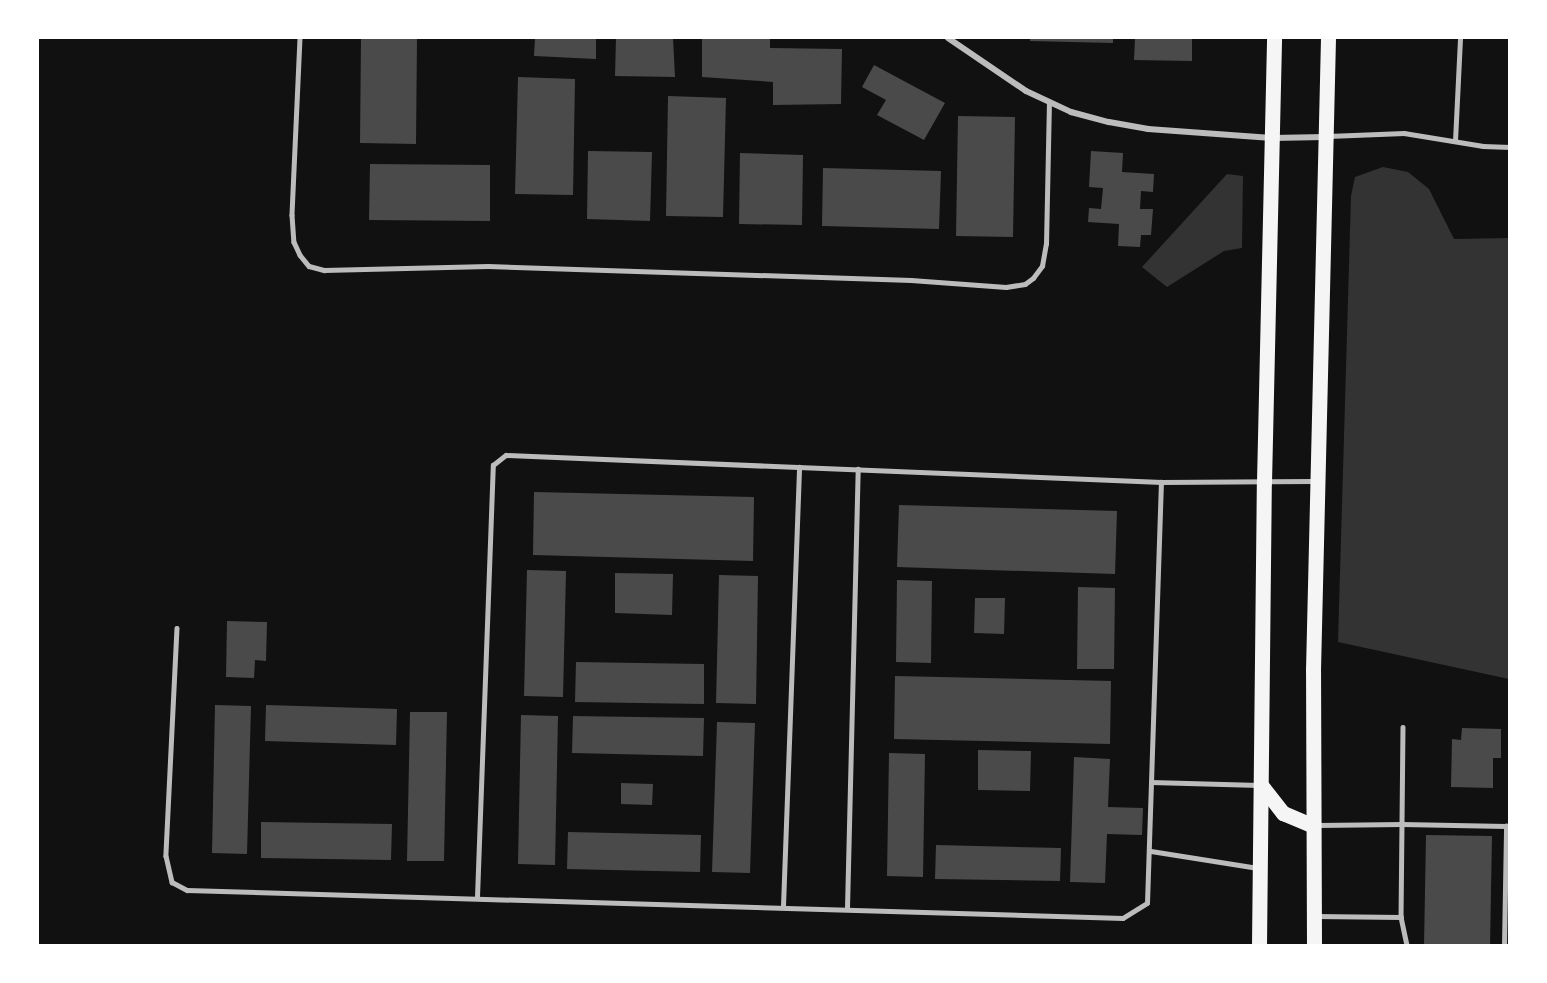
<!DOCTYPE html>
<style>
body{margin:0}
#map{position:relative;width:1547px;height:983px;overflow:hidden;background:#111;font-family:Signika,sans-serif}
div>[style]{position:absolute}
[style*='--x']{left:calc(var(--x)*1px);top:calc(var(--y)*1px);width:calc(var(--w)*1px);rotate:calc(var(--a)*1deg)}
.water>*{inset:0;background:#333}
.building>*{inset:0;background:#4a4a4a}
.service>*{height:4.5px;margin:-2.25px;padding:0 2.25px;transform-origin:2.25px;border-radius:2.25px;background:#bcbcbc}
.minor>*{height:6px;margin:-3px;padding:0 3px;transform-origin:3px;border-radius:3px;background:#bcbcbc}
.primary>*{height:15px;margin:-7.5px;padding:0 7.5px;transform-origin:7.5px;border-radius:7.5px;background:#f5f5f5}
span{translate:-50% -50%;white-space:nowrap;text-align:center;line-height:1.15;-webkit-text-stroke:5px #fff;paint-order:stroke}
.frame{position:absolute;inset:0;border:39px solid #fff;pointer-events:none}
</style>
<div id="map">
<div class="water">
<div style="clip-path:polygon(1383px 167px,1408px 172px,1429px 189px,1454px 239px,1509px 238px,1509px 679px,1338px 642px,1351px 196px,1355px 177px)"></div>
<div style="clip-path:polygon(1227px 174px,1243px 176px,1242px 248px,1224px 251px,1167px 287px,1142px 267px)"></div>
</div>
<div class="building">
<div style="clip-path:polygon(361px 38px,417px 38px,416px 144px,360px 143px)"></div>
<div style="clip-path:polygon(535px 38px,596px 38px,596px 59px,534px 56px)"></div>
<div style="clip-path:polygon(616px 38px,673px 38px,675px 77px,615px 76px)"></div>
<div style="clip-path:polygon(702px 38px,770px 38px,770px 48px,842px 49px,841px 104px,773px 105px,773px 82px,702px 77px)"></div>
<div style="clip-path:polygon(1030px 38px,1113px 38px,1113px 43px,1030px 41px)"></div>
<div style="clip-path:polygon(1135px 38px,1192px 38px,1192px 61px,1134px 60px)"></div>
<div style="clip-path:polygon(874px 65px,945px 103px,924px 140px,877px 115px,886px 100px,862px 87px)"></div>
<div style="clip-path:polygon(518px 77px,575px 79px,573px 195px,515px 194px)"></div>
<div style="clip-path:polygon(668px 96px,726px 98px,723px 217px,666px 216px)"></div>
<div style="clip-path:polygon(958px 116px,1015px 117px,1013px 237px,956px 236px)"></div>
<div style="clip-path:polygon(588px 151px,652px 152px,650px 221px,587px 219px)"></div>
<div style="clip-path:polygon(1091px 151px,1123px 153px,1122px 172px,1154px 174px,1153px 192px,1141px 191px,1140px 209px,1153px 209px,1151px 235px,1141px 235px,1140px 247px,1118px 246px,1119px 224px,1088px 222px,1089px 208px,1101px 209px,1103px 188px,1089px 187px)"></div>
<div style="clip-path:polygon(740px 153px,803px 155px,802px 225px,739px 224px)"></div>
<div style="clip-path:polygon(370px 164px,490px 165px,490px 221px,369px 220px)"></div>
<div style="clip-path:polygon(823px 168px,941px 171px,939px 229px,822px 226px)"></div>
<div style="clip-path:polygon(534px 492px,754px 497px,753px 561px,533px 555px)"></div>
<div style="clip-path:polygon(899px 505px,1117px 511px,1115px 574px,897px 567px)"></div>
<div style="clip-path:polygon(527px 570px,566px 571px,563px 697px,524px 696px)"></div>
<div style="clip-path:polygon(615px 573px,673px 574px,672px 615px,615px 613px)"></div>
<div style="clip-path:polygon(719px 575px,758px 576px,756px 704px,716px 703px)"></div>
<div style="clip-path:polygon(897px 580px,932px 581px,931px 663px,896px 662px)"></div>
<div style="clip-path:polygon(1078px 587px,1115px 588px,1114px 669px,1077px 669px)"></div>
<div style="clip-path:polygon(975px 598px,1005px 598px,1004px 634px,974px 633px)"></div>
<div style="clip-path:polygon(227px 621px,267px 622px,266px 661px,255px 660px,254px 678px,226px 677px)"></div>
<div style="clip-path:polygon(576px 662px,704px 664px,704px 704px,575px 702px)"></div>
<div style="clip-path:polygon(895px 676px,1111px 681px,1110px 744px,894px 739px)"></div>
<div style="clip-path:polygon(215px 705px,251px 706px,247px 854px,212px 853px)"></div>
<div style="clip-path:polygon(266px 705px,397px 709px,396px 745px,265px 741px)"></div>
<div style="clip-path:polygon(410px 712px,447px 712px,444px 861px,407px 861px)"></div>
<div style="clip-path:polygon(521px 715px,558px 716px,555px 865px,518px 864px)"></div>
<div style="clip-path:polygon(573px 716px,704px 718px,703px 756px,572px 753px)"></div>
<div style="clip-path:polygon(717px 722px,755px 723px,750px 873px,712px 872px)"></div>
<div style="clip-path:polygon(1462px 728px,1501px 729px,1501px 758px,1493px 758px,1493px 788px,1451px 787px,1452px 739px,1461px 740px)"></div>
<div style="clip-path:polygon(978px 750px,1031px 751px,1030px 791px,978px 790px)"></div>
<div style="clip-path:polygon(889px 753px,925px 754px,923px 877px,887px 876px)"></div>
<div style="clip-path:polygon(1074px 757px,1110px 759px,1108px 807px,1143px 808px,1142px 835px,1107px 834px,1105px 883px,1070px 882px)"></div>
<div style="clip-path:polygon(621px 783px,653px 784px,652px 805px,621px 804px)"></div>
<div style="clip-path:polygon(261px 822px,392px 824px,391px 860px,261px 858px)"></div>
<div style="clip-path:polygon(568px 832px,701px 835px,700px 872px,567px 869px)"></div>
<div style="clip-path:polygon(1426px 835px,1492px 836px,1490px 946px,1424px 946px)"></div>
<div style="clip-path:polygon(936px 845px,1061px 848px,1060px 881px,935px 879px)"></div>
</div>
<div class="service">
<div style="--x:300;--y:38;--w:177;--a:92.6"></div>
<div style="--x:292;--y:215;--w:27;--a:86"></div>
<div style="--x:294;--y:242;--w:14;--a:65"></div>
<div style="--x:300;--y:255;--w:14;--a:51"></div>
<div style="--x:309;--y:266;--w:16;--a:15"></div>
<div style="--x:324;--y:270;--w:164;--a:-1.4"></div>
<div style="--x:488;--y:266;--w:423;--a:1.9"></div>
<div style="--x:911;--y:280;--w:95;--a:4.2"></div>
<div style="--x:1006;--y:287;--w:19;--a:-9"></div>
<div style="--x:1025;--y:284;--w:10;--a:-37"></div>
<div style="--x:1033;--y:278;--w:15;--a:-53"></div>
<div style="--x:1042;--y:266;--w:22;--a:-80"></div>
<div style="--x:1046;--y:244;--w:142;--a:-88.8"></div>
<div style="--x:1328;--y:136;--w:76;--a:-2.3"></div>
<div style="--x:1404;--y:133;--w:80;--a:9.3"></div>
<div style="--x:1483;--y:146;--w:27;--a:2"></div>
<div style="--x:1455;--y:141;--w:103;--a:-87.2"></div>
<div style="--x:177;--y:628;--w:228;--a:92.8"></div>
<div style="--x:166;--y:856;--w:27;--a:77"></div>
<div style="--x:172;--y:882;--w:17;--a:28"></div>
<div style="--x:187;--y:890;--w:936;--a:1.71"></div>
<div style="--x:1123;--y:918;--w:28;--a:-32"></div>
<div style="--x:1147;--y:903;--w:421;--a:-88.1"></div>
<div style="--x:1403;--y:727;--w:97;--a:90.6"></div>
<div style="--x:1402;--y:824;--w:104;--a:1.1"></div>
<div style="--x:1151;--y:782;--w:108;--a:1.6"></div>
<div style="--x:1318;--y:825;--w:84;--a:-0.7"></div>
<div style="--x:1402;--y:824;--w:93;--a:90.6"></div>
<div style="--x:1151;--y:851;--w:108;--a:9"></div>
<div style="--x:477;--y:897;--w:432;--a:-87.9"></div>
<div style="--x:493;--y:465;--w:16;--a:-38"></div>
<div style="--x:506;--y:455;--w:656;--a:2.36"></div>
<div style="--x:1161;--y:482;--w:153;--a:-0.4"></div>
<div style="--x:783;--y:906;--w:439;--a:-87.9"></div>
<div style="--x:847;--y:908;--w:439;--a:-88.6"></div>
<div style="--x:1316;--y:916;--w:85;--a:0.7"></div>
<div style="--x:1401;--y:917;--w:30;--a:78"></div>
<div style="--x:1504;--y:946;--w:120;--a:-89"></div>
<div style="--x:1506;--y:826;--w:4;--a:0"></div>
</div>
<div class="minor">
<div style="--x:948;--y:38;--w:94;--a:34.2"></div>
<div style="--x:1026;--y:91;--w:50;--a:25"></div>
<div style="--x:1071;--y:112;--w:39;--a:15"></div>
<div style="--x:1109;--y:122;--w:40;--a:10"></div>
<div style="--x:1148;--y:129;--w:124;--a:4.2"></div>
<div style="--x:1272;--y:138;--w:53;--a:-1.1"></div>
</div>
<div class="primary">
<div style="--x:1261;--y:785;--w:36;--a:52"></div>
<div style="--x:1283;--y:813;--w:33;--a:23"></div>
<div style="--x:1259;--y:946;--w:464;--a:-89.4"></div>
<div style="--x:1264;--y:482;--w:444;--a:-88.7"></div>
<div style="--x:1314;--y:946;--w:276;--a:-90.2"></div>
<div style="--x:1313;--y:670;--w:632;--a:-88.64"></div>
</div>
<div class="frame"></div>
</div>
